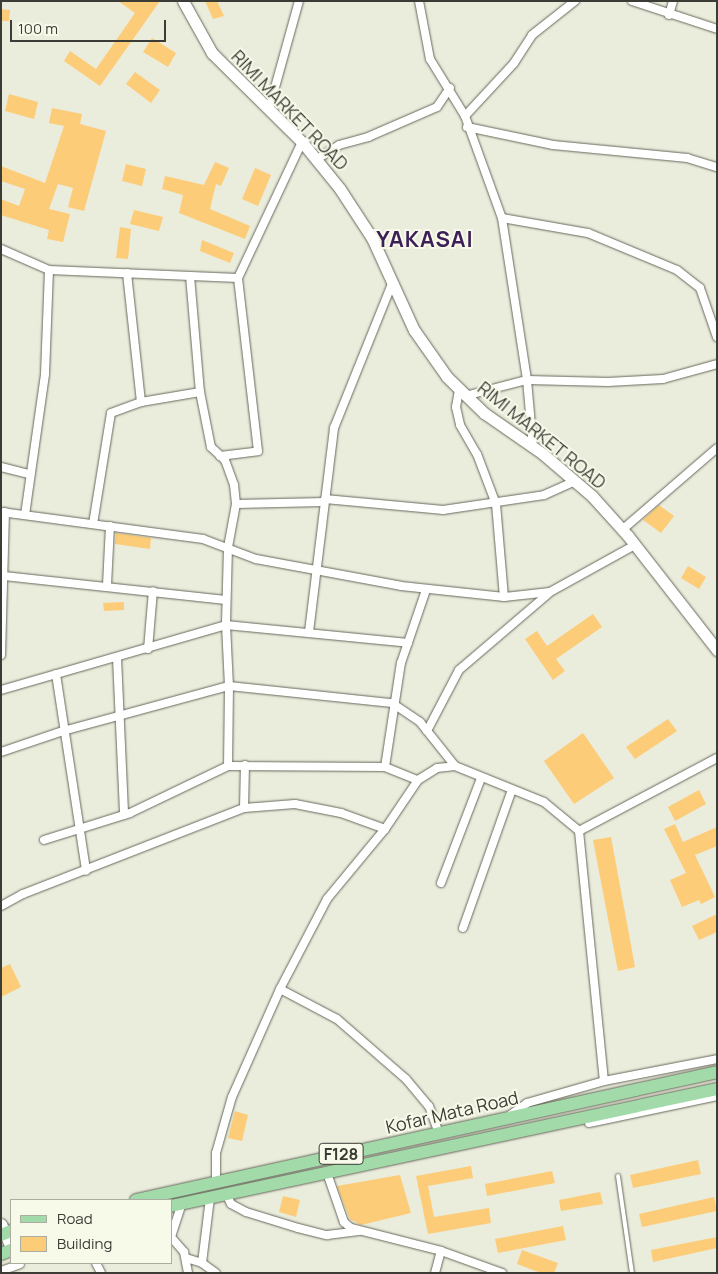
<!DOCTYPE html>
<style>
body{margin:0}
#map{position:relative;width:718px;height:1274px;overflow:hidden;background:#eaecdc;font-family:Manrope,sans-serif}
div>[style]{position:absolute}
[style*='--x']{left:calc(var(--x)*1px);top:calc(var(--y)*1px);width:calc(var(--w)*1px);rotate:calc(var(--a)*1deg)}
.building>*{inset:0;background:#fdcc78}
.roads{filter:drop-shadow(0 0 1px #67685b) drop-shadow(0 0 1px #67685b)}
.lane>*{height:4px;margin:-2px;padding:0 2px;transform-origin:2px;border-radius:2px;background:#fff}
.street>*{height:8px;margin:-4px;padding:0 4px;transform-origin:4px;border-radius:4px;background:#fff}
.secondary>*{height:11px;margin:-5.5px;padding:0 5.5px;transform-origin:5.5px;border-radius:5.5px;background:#fff}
.primary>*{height:12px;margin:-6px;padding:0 6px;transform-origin:6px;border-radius:6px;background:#a3daa9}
span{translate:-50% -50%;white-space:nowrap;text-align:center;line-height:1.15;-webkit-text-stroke:4px #f7f9e9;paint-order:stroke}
.shield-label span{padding:1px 4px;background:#f7f9e9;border:1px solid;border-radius:4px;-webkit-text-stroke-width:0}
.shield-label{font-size:16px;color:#3b3c36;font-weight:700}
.street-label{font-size:18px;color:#3b3c36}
.district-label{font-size:22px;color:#3e2059;font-weight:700;letter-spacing:1px}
.frame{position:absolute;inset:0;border:2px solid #3b3c36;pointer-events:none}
.legend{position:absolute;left:10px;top:1199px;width:162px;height:65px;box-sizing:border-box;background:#f7f9e9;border:1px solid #acada1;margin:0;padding:6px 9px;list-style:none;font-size:15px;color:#3b3c36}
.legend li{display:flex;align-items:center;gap:10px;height:25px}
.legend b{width:25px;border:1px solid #acada1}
.scale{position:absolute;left:10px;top:20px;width:156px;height:22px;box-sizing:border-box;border:2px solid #3b3c36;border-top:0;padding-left:6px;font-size:15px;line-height:18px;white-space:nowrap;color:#3b3c36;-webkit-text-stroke:4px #f7f9e9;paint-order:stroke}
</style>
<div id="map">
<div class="building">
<div style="clip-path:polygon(118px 1px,160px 1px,100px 86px,64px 61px,70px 51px,96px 69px,135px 13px)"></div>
<div style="clip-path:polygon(205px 1px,217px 1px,224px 16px,213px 19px)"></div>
<div style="clip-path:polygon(1px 9px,10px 10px,9px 21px,1px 21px)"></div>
<div style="clip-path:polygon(152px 38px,176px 53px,168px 67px,143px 52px)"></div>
<div style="clip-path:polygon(135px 72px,160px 90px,151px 103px,126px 84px)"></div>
<div style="clip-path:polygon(9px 94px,38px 102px,34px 119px,5px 111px)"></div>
<div style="clip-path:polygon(52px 108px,82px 114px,80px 124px,106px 131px,84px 211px,68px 207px,73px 188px,58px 184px,49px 209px,70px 214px,63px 242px,47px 239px,49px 230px,1px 215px,1px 199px,19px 206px,25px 189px,1px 181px,1px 166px,45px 183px,64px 126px,49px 123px)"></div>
<div style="clip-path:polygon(215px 162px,229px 168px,221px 186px,216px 184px,210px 209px,250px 226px,245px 239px,179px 213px,183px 195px,162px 189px,165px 176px,204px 185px)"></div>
<div style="clip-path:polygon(126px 164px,146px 169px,142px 186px,122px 181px)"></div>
<div style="clip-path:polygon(255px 168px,271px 175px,258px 206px,242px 199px)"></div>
<div style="clip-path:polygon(134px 210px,163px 217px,159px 231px,130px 224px)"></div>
<div style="clip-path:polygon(120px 227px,131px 229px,128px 259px,116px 258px)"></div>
<div style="clip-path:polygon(202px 240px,234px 253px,230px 263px,200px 251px)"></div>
<div style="clip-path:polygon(659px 505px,674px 516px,661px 533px,643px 520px)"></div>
<div style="clip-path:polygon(116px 533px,151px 538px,150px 549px,115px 544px)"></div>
<div style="clip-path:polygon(688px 566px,706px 577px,699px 589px,681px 578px)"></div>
<div style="clip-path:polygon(124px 602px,124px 610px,104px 611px,103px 603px)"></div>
<div style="clip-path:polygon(593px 614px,602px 627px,556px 659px,565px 671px,553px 680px,525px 639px,537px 631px,547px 646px)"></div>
<div style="clip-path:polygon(668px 719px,677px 731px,635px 759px,626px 747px)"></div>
<div style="clip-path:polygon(583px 733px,614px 778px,574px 804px,544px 761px)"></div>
<div style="clip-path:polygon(699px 790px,706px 804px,675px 821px,668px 807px)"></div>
<div style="clip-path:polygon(675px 824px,683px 842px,717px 827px,717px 846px,695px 855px,715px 897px,701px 904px,699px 900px,682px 907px,670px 880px,686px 873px,664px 829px)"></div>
<div style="clip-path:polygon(611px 837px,635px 967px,618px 971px,593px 840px)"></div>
<div style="clip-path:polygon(717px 914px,717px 932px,699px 940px,692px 926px)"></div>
<div style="clip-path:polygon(10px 964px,21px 987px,1px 997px,1px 968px)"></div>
<div style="clip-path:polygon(235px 1111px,248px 1115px,242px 1141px,228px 1138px)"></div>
<div style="clip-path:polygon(698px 1160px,701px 1174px,633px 1188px,630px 1175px)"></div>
<div style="clip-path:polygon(471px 1166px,473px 1178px,428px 1186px,434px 1217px,489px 1208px,491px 1223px,428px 1234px,416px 1176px)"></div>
<div style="clip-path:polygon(552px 1171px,555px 1183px,487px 1196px,485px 1184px)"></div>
<div style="clip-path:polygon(400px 1175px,411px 1213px,361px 1225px,350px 1219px,337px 1186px)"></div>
<div style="clip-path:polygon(600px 1192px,603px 1204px,561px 1211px,559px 1200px)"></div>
<div style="clip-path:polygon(283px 1196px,300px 1200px,296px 1217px,279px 1212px)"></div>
<div style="clip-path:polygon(714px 1197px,717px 1211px,642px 1227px,639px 1214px)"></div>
<div style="clip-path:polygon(563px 1226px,566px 1240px,498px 1253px,495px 1239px)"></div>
<div style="clip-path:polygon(717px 1237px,717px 1248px,653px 1262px,651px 1250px)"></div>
<div style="clip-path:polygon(522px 1250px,558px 1263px,554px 1273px,541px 1273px,517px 1264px)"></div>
</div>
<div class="roads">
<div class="lane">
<div style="--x:618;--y:1176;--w:98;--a:81.8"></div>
</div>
<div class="street">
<div style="--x:419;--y:1;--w:59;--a:79.3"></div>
<div style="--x:430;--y:59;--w:67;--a:58.4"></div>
<div style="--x:465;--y:116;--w:109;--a:70.1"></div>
<div style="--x:502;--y:218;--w:164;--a:81.2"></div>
<div style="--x:527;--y:380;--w:67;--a:84.9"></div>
<div style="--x:632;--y:1;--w:89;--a:18.2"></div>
<div style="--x:669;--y:15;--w:15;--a:-74"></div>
<div style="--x:269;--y:109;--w:112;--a:-74.5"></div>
<div style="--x:465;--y:116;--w:72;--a:-47.2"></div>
<div style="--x:514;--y:63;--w:33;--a:-57"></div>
<div style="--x:532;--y:35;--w:55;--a:-38.3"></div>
<div style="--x:467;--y:127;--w:88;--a:11.8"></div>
<div style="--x:553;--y:145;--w:135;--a:5.5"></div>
<div style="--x:687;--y:158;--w:31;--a:17"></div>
<div style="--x:317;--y:159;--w:26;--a:-32"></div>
<div style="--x:339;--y:145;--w:30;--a:-15"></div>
<div style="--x:368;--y:137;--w:75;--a:-23.5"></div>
<div style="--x:437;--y:107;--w:23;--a:-56"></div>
<div style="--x:502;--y:218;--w:87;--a:9.9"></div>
<div style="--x:588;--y:233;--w:96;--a:22.6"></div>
<div style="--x:677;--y:270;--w:29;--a:38"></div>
<div style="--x:700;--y:288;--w:52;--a:70.9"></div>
<div style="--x:1;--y:249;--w:52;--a:23.6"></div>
<div style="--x:49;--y:270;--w:189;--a:2.4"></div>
<div style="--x:127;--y:273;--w:130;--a:83.8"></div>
<div style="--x:190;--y:276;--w:116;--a:85.1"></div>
<div style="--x:200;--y:392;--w:56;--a:78.7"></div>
<div style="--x:211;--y:447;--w:19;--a:43"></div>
<div style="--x:225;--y:460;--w:27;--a:70"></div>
<div style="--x:234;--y:485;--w:19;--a:84"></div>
<div style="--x:236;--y:504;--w:44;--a:100.5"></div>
<div style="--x:228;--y:547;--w:78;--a:91.5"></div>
<div style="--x:226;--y:625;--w:61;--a:87.2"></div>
<div style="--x:229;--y:686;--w:80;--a:90.7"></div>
<div style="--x:459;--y:390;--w:17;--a:100"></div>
<div style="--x:456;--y:407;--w:18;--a:77"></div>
<div style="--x:460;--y:425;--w:34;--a:60"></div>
<div style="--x:477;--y:454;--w:53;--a:69.2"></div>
<div style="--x:496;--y:504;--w:93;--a:85.1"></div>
<div style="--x:465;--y:396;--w:64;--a:-14.5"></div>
<div style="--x:527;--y:380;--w:81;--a:1.4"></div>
<div style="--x:608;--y:382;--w:55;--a:-3.1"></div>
<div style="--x:663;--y:379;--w:56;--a:-15.5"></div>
<div style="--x:220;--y:456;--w:38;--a:-7"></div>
<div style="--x:258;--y:451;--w:174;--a:-96.6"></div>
<div style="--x:238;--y:278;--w:150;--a:-64.8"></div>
<div style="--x:1;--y:467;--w:30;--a:14"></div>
<div style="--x:325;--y:499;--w:119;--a:5.3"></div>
<div style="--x:443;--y:510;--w:102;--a:-8.4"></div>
<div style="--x:544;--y:495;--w:34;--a:-24"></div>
<div style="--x:236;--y:504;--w:88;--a:-1.3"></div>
<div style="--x:1;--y:512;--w:204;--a:7.6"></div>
<div style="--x:203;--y:539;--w:57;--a:20.7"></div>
<div style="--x:256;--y:559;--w:147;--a:10.5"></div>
<div style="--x:401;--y:586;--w:104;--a:6.1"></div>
<div style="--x:504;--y:597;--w:46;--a:-6.2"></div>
<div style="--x:550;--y:592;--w:97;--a:-28.9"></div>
<div style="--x:25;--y:515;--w:142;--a:-81.9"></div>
<div style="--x:45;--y:374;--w:104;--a:-87.8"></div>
<div style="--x:93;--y:524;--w:112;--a:-80.8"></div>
<div style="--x:111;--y:413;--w:32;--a:-20"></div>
<div style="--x:141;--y:402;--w:60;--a:-9.6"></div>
<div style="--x:622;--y:530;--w:125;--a:-40.8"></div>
<div style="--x:4;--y:576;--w:223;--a:6.2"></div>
<div style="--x:107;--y:585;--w:59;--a:-87.1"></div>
<div style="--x:309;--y:632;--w:206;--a:-83"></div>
<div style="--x:334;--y:428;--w:155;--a:-68.1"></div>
<div style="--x:148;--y:649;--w:58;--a:-85.1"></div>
<div style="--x:1;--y:655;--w:143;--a:-88.4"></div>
<div style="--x:117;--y:658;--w:157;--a:87.4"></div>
<div style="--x:56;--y:674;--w:199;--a:81.3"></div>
<div style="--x:1;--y:690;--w:234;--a:-16.1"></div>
<div style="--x:226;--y:625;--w:183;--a:5.6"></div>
<div style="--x:427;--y:731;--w:69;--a:-62.3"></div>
<div style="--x:459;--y:670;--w:117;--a:-40.5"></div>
<div style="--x:1;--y:752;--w:65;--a:-18.7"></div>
<div style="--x:63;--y:731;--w:172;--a:-15.2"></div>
<div style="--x:229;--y:686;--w:164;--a:6"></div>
<div style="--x:392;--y:703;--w:34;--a:34"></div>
<div style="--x:420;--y:722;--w:56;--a:51.5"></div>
<div style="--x:455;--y:766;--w:96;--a:22"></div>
<div style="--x:544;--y:802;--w:45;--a:39.6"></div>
<div style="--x:579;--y:831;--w:251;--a:84.3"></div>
<div style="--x:385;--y:767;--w:105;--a:-81.3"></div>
<div style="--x:401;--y:663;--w:77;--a:-71.1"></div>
<div style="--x:244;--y:808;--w:43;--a:-88.7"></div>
<div style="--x:579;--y:831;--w:156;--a:-27.9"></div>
<div style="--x:44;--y:840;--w:90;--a:-17.4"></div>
<div style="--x:130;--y:813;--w:109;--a:-25.6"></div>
<div style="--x:228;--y:766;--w:157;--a:0.4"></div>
<div style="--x:385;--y:767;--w:35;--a:22"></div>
<div style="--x:441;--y:883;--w:112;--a:-69.1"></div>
<div style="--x:1;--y:906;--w:25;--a:-29"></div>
<div style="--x:23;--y:894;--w:237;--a:-21.3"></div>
<div style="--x:244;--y:808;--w:51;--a:-4.5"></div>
<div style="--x:295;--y:804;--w:47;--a:11.1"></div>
<div style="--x:341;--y:813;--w:47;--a:20"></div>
<div style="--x:463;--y:928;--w:146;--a:-70.5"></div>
<div style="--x:280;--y:989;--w:64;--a:27.8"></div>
<div style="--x:337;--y:1019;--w:91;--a:41"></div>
<div style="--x:406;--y:1079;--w:35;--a:50"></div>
<div style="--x:429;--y:1106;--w:30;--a:70"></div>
<div style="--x:510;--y:1115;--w:21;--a:-35"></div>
<div style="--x:527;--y:1103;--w:80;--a:-15.9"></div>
<div style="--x:604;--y:1081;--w:115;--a:-11"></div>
<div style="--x:589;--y:1123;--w:131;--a:-11.9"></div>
<div style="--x:327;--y:1173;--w:52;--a:70.9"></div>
<div style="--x:344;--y:1222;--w:9;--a:41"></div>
<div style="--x:351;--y:1228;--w:93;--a:14.3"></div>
<div style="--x:441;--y:1251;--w:65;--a:19.8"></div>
<div style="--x:216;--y:1180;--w:27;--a:-90"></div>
<div style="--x:216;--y:1153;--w:58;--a:-74.1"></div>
<div style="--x:232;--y:1097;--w:118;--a:-66"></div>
<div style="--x:280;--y:989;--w:102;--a:-62.4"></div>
<div style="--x:327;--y:899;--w:91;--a:-50.4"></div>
<div style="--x:385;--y:829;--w:59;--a:-56"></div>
<div style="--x:418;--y:780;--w:22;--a:-32"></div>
<div style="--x:437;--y:768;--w:18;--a:-6"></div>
<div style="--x:226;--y:1194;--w:11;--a:63"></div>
<div style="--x:231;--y:1204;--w:17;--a:28"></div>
<div style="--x:246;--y:1212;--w:54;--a:17.1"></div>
<div style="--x:298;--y:1228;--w:30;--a:14"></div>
<div style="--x:327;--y:1235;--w:32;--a:-7"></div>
<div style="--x:182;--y:1203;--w:36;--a:108"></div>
<div style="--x:171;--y:1237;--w:20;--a:49"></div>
<div style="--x:184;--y:1252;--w:21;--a:79"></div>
<div style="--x:186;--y:1258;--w:17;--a:17"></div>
<div style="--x:202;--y:1263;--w:17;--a:36"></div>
<div style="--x:96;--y:1263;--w:11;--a:63"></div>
<div style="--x:202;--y:1263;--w:65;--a:-83"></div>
<div style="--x:1;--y:1271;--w:20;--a:-20"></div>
<div style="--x:435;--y:1273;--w:23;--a:-75"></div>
</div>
<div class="secondary">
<div style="--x:183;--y:1;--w:60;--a:60.9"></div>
<div style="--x:212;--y:53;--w:127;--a:44.7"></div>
<div style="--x:302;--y:142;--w:60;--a:51"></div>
<div style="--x:340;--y:189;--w:59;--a:56.9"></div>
<div style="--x:372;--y:238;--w:101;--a:65.5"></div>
<div style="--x:414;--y:330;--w:57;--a:54.9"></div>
<div style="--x:447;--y:377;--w:52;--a:44.2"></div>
<div style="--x:484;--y:413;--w:72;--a:34.8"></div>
<div style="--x:543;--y:454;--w:65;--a:40.6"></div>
<div style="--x:592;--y:496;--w:54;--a:48"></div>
<div style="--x:628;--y:536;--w:145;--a:52"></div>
<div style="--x:1;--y:1224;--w:26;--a:67"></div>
</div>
<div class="primary">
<div style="--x:136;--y:1200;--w:595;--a:-12.42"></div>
<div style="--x:171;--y:1206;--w:558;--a:-12.09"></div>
<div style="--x:1;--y:1235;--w:11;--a:-22"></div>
<div style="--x:1;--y:1254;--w:11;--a:-22"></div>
</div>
</div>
<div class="shield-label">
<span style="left:341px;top:1154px">F128</span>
</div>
<div class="street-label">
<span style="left:290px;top:110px;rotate:46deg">RIMI MARKET ROAD</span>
<span style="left:542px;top:435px;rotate:39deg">RIMI MARKET ROAD</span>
<span style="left:452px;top:1112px;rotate:-13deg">Kofar Mata Road</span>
</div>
<div class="district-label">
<span style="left:425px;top:240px">YAKASAI</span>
</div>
<div class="frame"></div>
<ul class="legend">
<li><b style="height:6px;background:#a3daa9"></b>Road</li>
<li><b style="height:14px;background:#fdcc78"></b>Building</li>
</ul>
<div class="scale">100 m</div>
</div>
